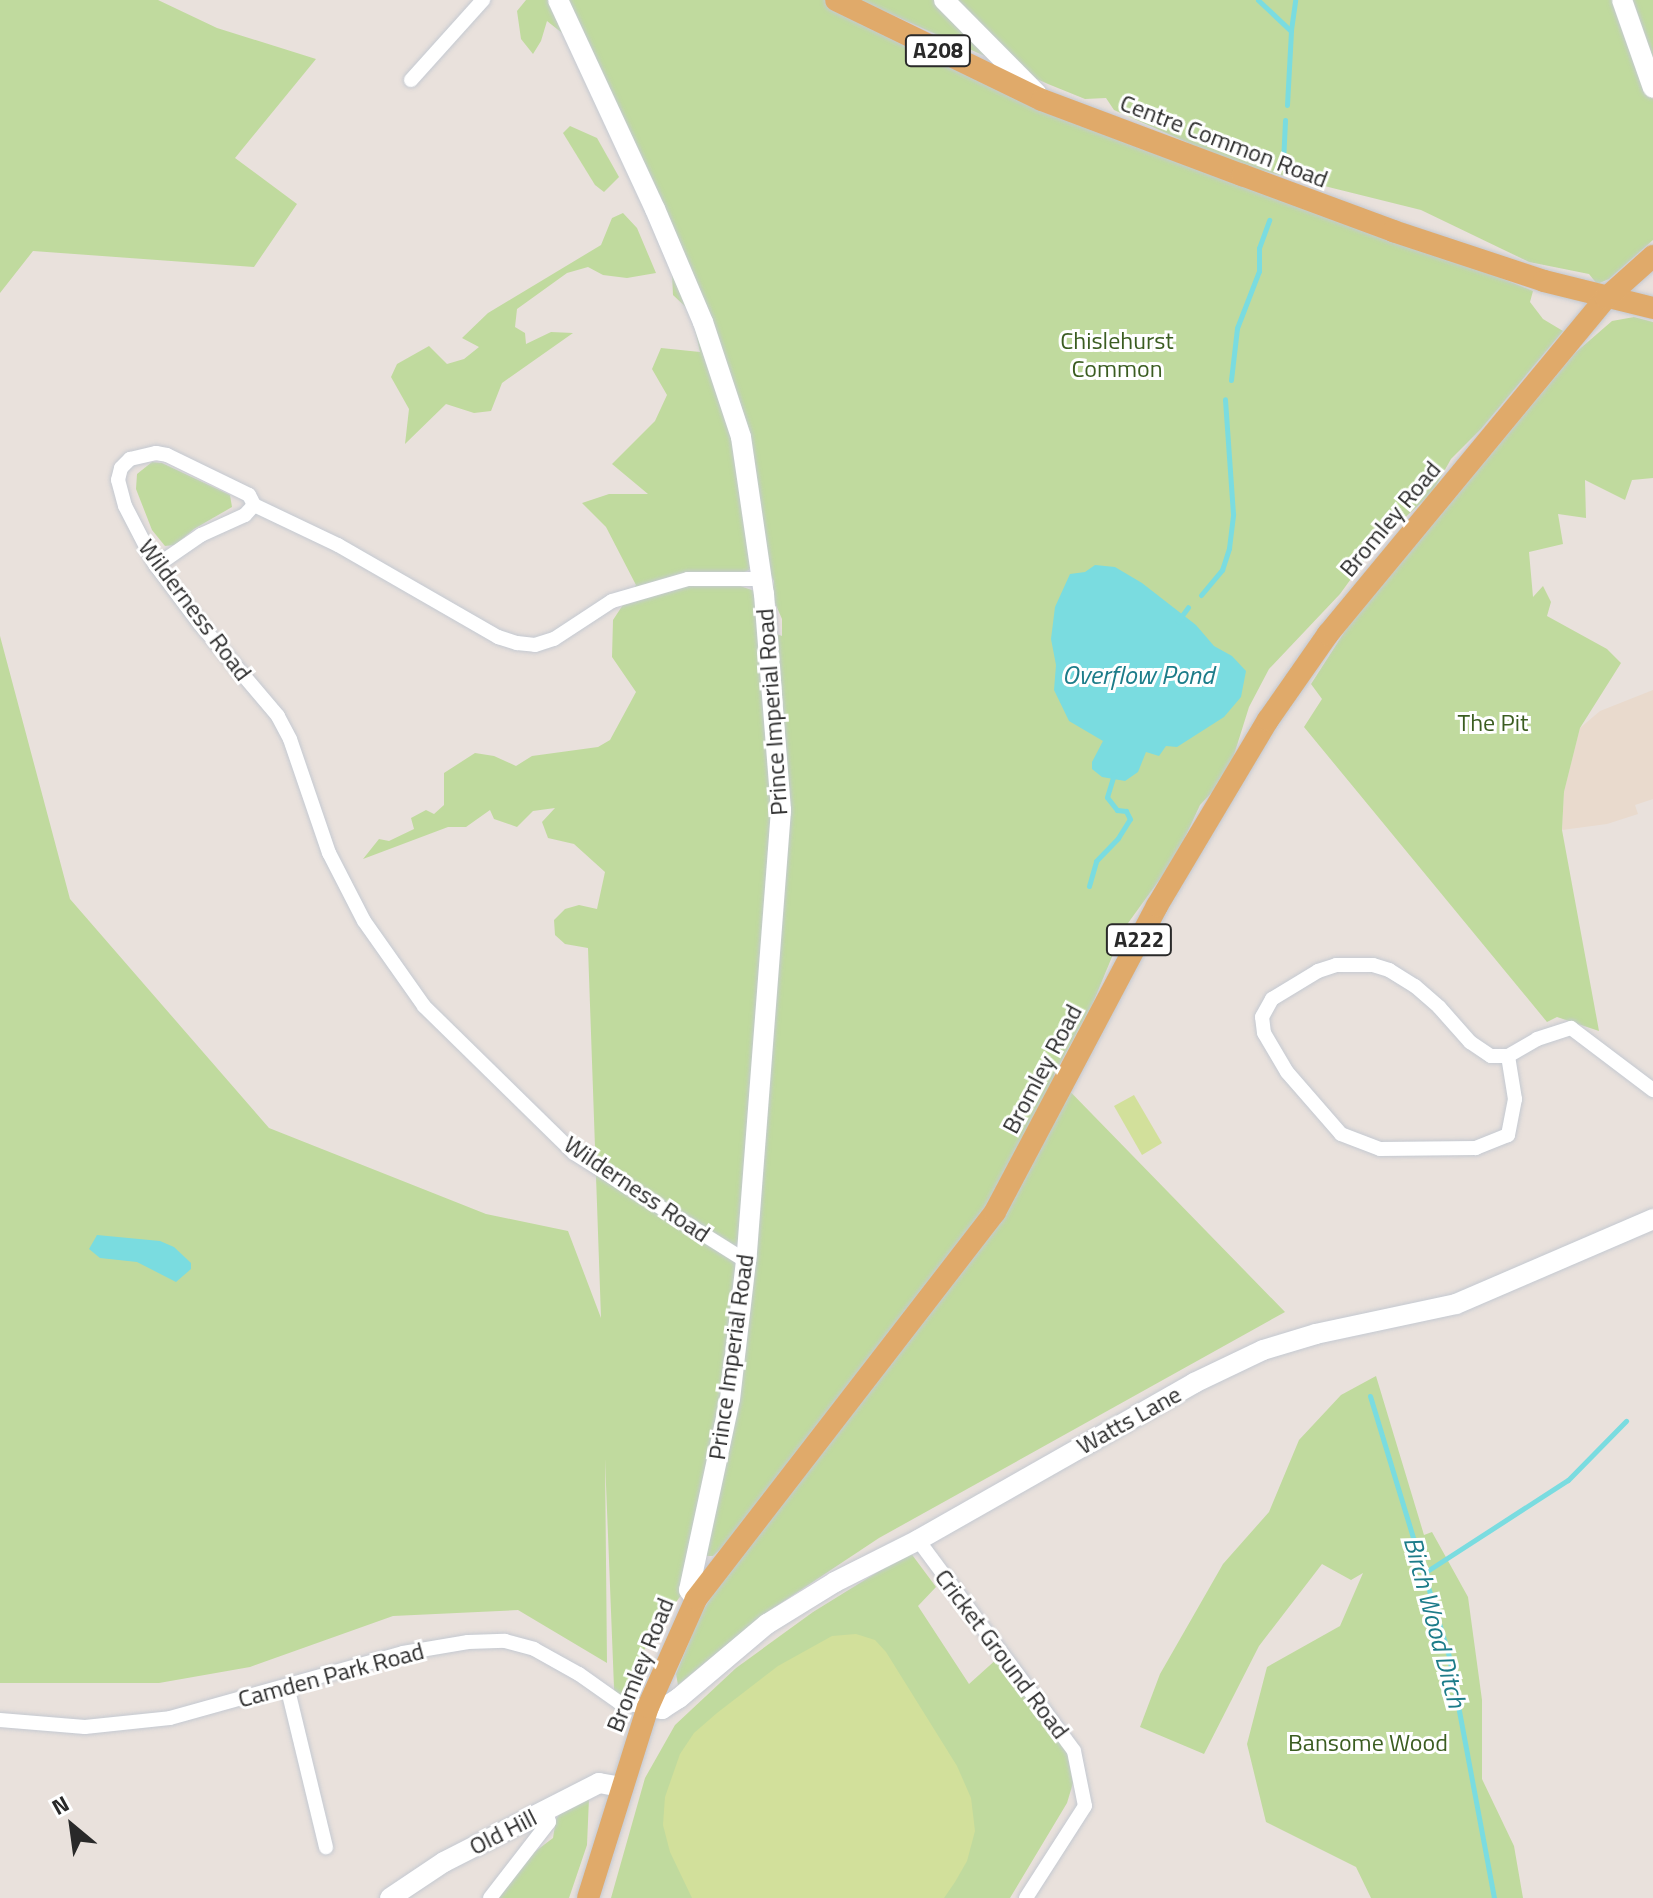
<!DOCTYPE html>
<style>
body{margin:0}
#map{position:relative;width:1653px;height:1898px;overflow:hidden;background:#e9e1dc;font-family:"Titillium Web",sans-serif}
div>[style]{position:absolute}
[style*='--x']{left:calc(var(--x)*1px);top:calc(var(--y)*1px);width:calc(var(--w)*1px);rotate:calc(var(--a)*1deg)}
.education>*{inset:0;background:#e9dacd}
.green>*{inset:0;background:#c0da9e}
.pitch>*{inset:0;background:#d2e09b}
.water>*{inset:0;background:#7adce0}
.stream>*{height:5px;margin:-2.5px;padding:0 2.5px;transform-origin:2.5px;border-radius:2.5px;background:#7adce0}
.roads{filter:drop-shadow(0 0 2px #c4c9d1) drop-shadow(0 0 2px #c4c9d1)}
.street>*{height:14px;margin:-7px;padding:0 7px;transform-origin:7px;border-radius:7px;background:#fff}
.secondary>*{height:20px;margin:-10px;padding:0 10px;transform-origin:10px;border-radius:10px;background:#fff}
.primary>*{height:22px;margin:-11px;padding:0 11px;transform-origin:11px;border-radius:11px;background:#e0aa6a}
span{translate:-50% -50%;white-space:nowrap;text-align:center;line-height:1.15;-webkit-text-stroke:6px #fff;paint-order:stroke}
.shield-label span{padding:2px 6px;background:#fff;border:2px solid;border-radius:6px;-webkit-text-stroke-width:0}
.shield-label{font-size:22px;color:#292929;font-weight:700}
.street-label{font-size:24px;color:#292929}
.park-label{font-size:24px;color:#3b5d21}
.water-label{font-size:26px;color:#1c7c89;font-style:italic}
.north{position:absolute;left:32px;top:1786px;width:80px;height:80px;-webkit-text-stroke:6px #fff;paint-order:stroke;rotate:331deg;font-size:22px;font-weight:700;line-height:32px;text-align:center;color:#292929}
.north::after{content:'';display:block;margin:auto;width:28px;height:36px;background:#292929;clip-path:polygon(50% 0,100% 100%,50% 72%,0 100%)}
</style>
<div id="map">
<div class="education">
<div style="clip-path:polygon(1653px 690px,1653px 799px,1635px 805px,1638px 814px,1607px 824px,1562px 830px,1564px 792px,1580px 728px,1600px 711px)"></div>
</div>
<div class="green">
<div style="clip-path:polygon(0 0,158px 0,217px 28px,316px 59px,235px 158px,297px 204px,254px 267px,33px 251px,0 293px)"></div>
<div style="clip-path:polygon(evenodd,526px 0,832px 0,889px 29px,1533px 291px,1530px 302px,1543px 319px,1563px 331px,1481px 429px,1451px 459px,1432px 493px,1377px 543px,1340px 594px,1269px 669px,1249px 707px,1233px 758px,1216px 788px,1200px 805px,1176px 857px,1123px 930px,1093px 1003px,1054px 1075px,1285px 1312px,879px 1538px,766px 1613px,678px 1685px,676px 1674px,701px 1613px,767px 1513px,744px 1527px,713px 1556px,707px 1556px,700px 1536px,682px 1594px,651px 1636px,615px 1713px,605px 1459px,607px 1663px,518px 1610px,393px 1616px,250px 1667px,159px 1683px,0 1683px,0 636px,70px 899px,269px 1128px,486px 1214px,568px 1231px,601px 1318px,588px 948px,565px 944px,555px 935px,554px 920px,565px 909px,579px 905px,597px 909px,605px 872px,574px 844px,548px 838px,542px 822px,555px 808px,533px 811px,517px 827px,494px 819px,490px 810px,466px 827px,448px 827px,363px 859px,379px 839px,389px 841px,414px 829px,411px 818px,426px 810px,434px 814px,444px 805px,444px 773px,475px 753px,494px 756px,516px 766px,532px 756px,598px 747px,610px 740px,636px 692px,612px 657px,613px 620px,636px 585px,606px 527px,582px 503px,609px 494px,648px 494px,612px 464px,655px 421px,667px 395px,652px 369px,661px 348px,700px 352px,691px 312px,673px 295px,672px 273px,586px 52px,547px 21px,541px 41px,533px 54px,521px 39px,517px 11px,526px 0,753px 562px,769px 572px,774px 581px,772px 596px,782px 619px,782px 636px,772px 632px,755px 591px,734px 584px,737px 575px,749px 570px,753px 562px)"></div>
<div style="clip-path:polygon(859px 0,1653px 0,1653px 240px,1609px 279px,1597px 284px,1589px 274px,1529px 262px,1421px 210px,1236px 164px,1114px 110px,1106px 98px,1085px 99px,1048px 84px)"></div>
<div style="clip-path:polygon(570px 126px,597px 138px,619px 177px,604px 192px,595px 185px,563px 133px)"></div>
<div style="clip-path:polygon(623px 213px,637px 228px,656px 273px,627px 278px,603px 275px,588px 267px,567px 273px,517px 309px,515px 327px,525px 333px,526px 344px,551px 332px,573px 333px,502px 383px,491px 411px,474px 413px,446px 404px,405px 444px,409px 409px,391px 377px,397px 364px,429px 346px,447px 364px,464px 359px,479px 347px,462px 338px,488px 313px,601px 245px,612px 218px)"></div>
<div style="clip-path:polygon(1634px 317px,1653px 322px,1653px 478px,1632px 480px,1625px 500px,1585px 480px,1586px 518px,1558px 514px,1563px 544px,1529px 552px,1533px 597px,1543px 586px,1551px 602px,1547px 616px,1607px 649px,1621px 663px,1580px 728px,1564px 792px,1562px 830px,1599px 1031px,1557px 1017px,1547px 1022px,1304px 727px,1322px 699px,1311px 684px,1347px 628px,1575px 353px,1612px 321px)"></div>
<div style="clip-path:polygon(152px 462px,162px 463px,230px 495px,232px 507px,194px 529px,175px 545px,165px 546px,152px 530px,136px 489px,137px 474px)"></div>
<div style="clip-path:polygon(1376px 1376px,1424px 1535px,1432px 1532px,1468px 1597px,1482px 1700px,1482px 1779px,1514px 1846px,1523px 1898px,1371px 1898px,1356px 1867px,1266px 1822px,1247px 1744px,1267px 1667px,1340px 1626px,1363px 1573px,1351px 1580px,1322px 1564px,1259px 1646px,1204px 1754px,1140px 1727px,1160px 1674px,1223px 1564px,1269px 1512px,1299px 1440px,1341px 1395px)"></div>
<div style="clip-path:polygon(910px 1552px,936px 1587px,918px 1606px,969px 1684px,999px 1657px,1067px 1753px,1073px 1783px,1067px 1803px,1010px 1898px,611px 1898px,645px 1778px,675px 1725px,736px 1668px,813px 1612px)"></div>
<div style="clip-path:polygon(589px 1798px,587px 1845px,569px 1898px,495px 1898px,524px 1860px,553px 1838px,556px 1819px,562px 1811px)"></div>
</div>
<div class="pitch">
<div style="clip-path:polygon(1134px 1095px,1162px 1143px,1142px 1155px,1114px 1106px)"></div>
<div style="clip-path:polygon(856px 1634px,875px 1640px,886px 1652px,957px 1766px,971px 1798px,975px 1831px,967px 1861px,955px 1882px,944px 1898px,692px 1898px,670px 1852px,663px 1825px,665px 1797px,680px 1754px,694px 1733px,717px 1713px,778px 1666px,832px 1636px)"></div>
</div>
<div class="water">
<div style="clip-path:polygon(1095px 565px,1115px 567px,1142px 583px,1196px 625px,1214px 646px,1232px 656px,1246px 671px,1241px 697px,1224px 717px,1177px 747px,1166px 746px,1159px 756px,1146px 752px,1138px 772px,1125px 781px,1102px 777px,1092px 769px,1092px 762px,1103px 741px,1069px 721px,1054px 690px,1056px 665px,1051px 639px,1055px 607px,1070px 574px,1085px 572px)"></div>
<div style="clip-path:polygon(97px 1235px,160px 1241px,174px 1247px,191px 1263px,191px 1269px,176px 1282px,137px 1262px,100px 1258px,89px 1249px)"></div>
</div>
<div class="stream">
<div style="--x:1258;--y:0;--w:45;--a:43.2"></div>
<div style="--x:1291;--y:31;--w:74;--a:93.1"></div>
<div style="--x:1291;--y:30;--w:30;--a:-82"></div>
<div style="--x:1283;--y:163;--w:43;--a:-87.3"></div>
<div style="--x:1231;--y:380;--w:52;--a:-83.4"></div>
<div style="--x:1237;--y:328;--w:61;--a:-68.9"></div>
<div style="--x:1259;--y:271;--w:23;--a:-90"></div>
<div style="--x:1259;--y:248;--w:30;--a:-70"></div>
<div style="--x:1201;--y:595;--w:33;--a:-50"></div>
<div style="--x:1222;--y:570;--w:23;--a:-72"></div>
<div style="--x:1229;--y:548;--w:34;--a:-83"></div>
<div style="--x:1233;--y:514;--w:115;--a:-94"></div>
<div style="--x:1178;--y:621;--w:17;--a:-54"></div>
<div style="--x:1089;--y:886;--w:26;--a:-74"></div>
<div style="--x:1096;--y:861;--w:32;--a:-46"></div>
<div style="--x:1118;--y:838;--w:22;--a:-58"></div>
<div style="--x:1130;--y:819;--w:9;--a:-117"></div>
<div style="--x:1126;--y:811;--w:9;--a:-174"></div>
<div style="--x:1117;--y:810;--w:16;--a:-128"></div>
<div style="--x:1107;--y:797;--w:24;--a:-73"></div>
<div style="--x:1370;--y:1396;--w:268;--a:73.1"></div>
<div style="--x:1448;--y:1652;--w:250;--a:79.4"></div>
<div style="--x:1424;--y:1573;--w:171;--a:-32.9"></div>
<div style="--x:1568;--y:1480;--w:83;--a:-45.5"></div>
</div>
<div class="roads">
<div class="street">
<div style="--x:411;--y:80;--w:108;--a:-48"></div>
<div style="--x:156;--y:566;--w:55;--a:-34.6"></div>
<div style="--x:201;--y:535;--w:48;--a:-24.4"></div>
<div style="--x:245;--y:515;--w:13;--a:-48"></div>
<div style="--x:1508;--y:1056;--w:44;--a:80.8"></div>
<div style="--x:1515;--y:1099;--w:37;--a:101"></div>
<div style="--x:1508;--y:1135;--w:35;--a:158"></div>
<div style="--x:1476;--y:1148;--w:96;--a:179.4"></div>
<div style="--x:1380;--y:1149;--w:42;--a:-159"></div>
<div style="--x:1341;--y:1134;--w:82;--a:-131.1"></div>
<div style="--x:1287;--y:1072;--w:45;--a:-120.5"></div>
<div style="--x:1264;--y:1033;--w:16;--a:-97"></div>
<div style="--x:1262;--y:1017;--w:21;--a:-61"></div>
<div style="--x:1272;--y:999;--w:54;--a:-31.3"></div>
<div style="--x:1318;--y:971;--w:19;--a:-18"></div>
<div style="--x:1336;--y:965;--w:37;--a:0"></div>
<div style="--x:1373;--y:965;--w:17;--a:17"></div>
<div style="--x:1389;--y:970;--w:31;--a:32"></div>
<div style="--x:1415;--y:986;--w:32;--a:41"></div>
<div style="--x:1439;--y:1007;--w:47;--a:48.5"></div>
<div style="--x:1470;--y:1042;--w:25;--a:34"></div>
<div style="--x:1491;--y:1056;--w:17;--a:0"></div>
<div style="--x:1508;--y:1056;--w:34;--a:-30"></div>
<div style="--x:1537;--y:1039;--w:36;--a:-18"></div>
<div style="--x:1571;--y:1028;--w:103;--a:37.1"></div>
<div style="--x:746;--y:1261;--w:203;--a:-147.9"></div>
<div style="--x:574;--y:1153;--w:210;--a:-135.6"></div>
<div style="--x:424;--y:1006;--w:104;--a:-125.2"></div>
<div style="--x:364;--y:921;--w:76;--a:-117.2"></div>
<div style="--x:329;--y:853;--w:120;--a:-108.9"></div>
<div style="--x:290;--y:739;--w:26;--a:-118"></div>
<div style="--x:278;--y:716;--w:121;--a:-130.3"></div>
<div style="--x:200;--y:624;--w:75;--a:-126.9"></div>
<div style="--x:155;--y:564;--w:65;--a:-117.3"></div>
<div style="--x:125;--y:506;--w:27;--a:-105"></div>
<div style="--x:118;--y:480;--w:12;--a:-76"></div>
<div style="--x:121;--y:468;--w:13;--a:-45"></div>
<div style="--x:130;--y:459;--w:27;--a:-13"></div>
<div style="--x:156;--y:453;--w:11;--a:10"></div>
<div style="--x:167;--y:455;--w:91;--a:26"></div>
<div style="--x:249;--y:495;--w:11;--a:63"></div>
<div style="--x:254;--y:505;--w:93;--a:25.5"></div>
<div style="--x:338;--y:545;--w:185;--a:29.9"></div>
<div style="--x:498;--y:637;--w:20;--a:18"></div>
<div style="--x:517;--y:643;--w:18;--a:6"></div>
<div style="--x:535;--y:645;--w:20;--a:-18"></div>
<div style="--x:554;--y:639;--w:69;--a:-33.2"></div>
<div style="--x:612;--y:601;--w:79;--a:-16.1"></div>
<div style="--x:688;--y:579;--w:73;--a:0"></div>
<div style="--x:918;--y:1540;--w:262;--a:53.5"></div>
<div style="--x:1074;--y:1751;--w:56;--a:78.7"></div>
<div style="--x:1085;--y:1806;--w:109;--a:122.7"></div>
<div style="--x:287;--y:1686;--w:166;--a:76.4"></div>
<div style="--x:0;--y:1720;--w:85;--a:4.7"></div>
<div style="--x:85;--y:1727;--w:85;--a:-6"></div>
<div style="--x:170;--y:1718;--w:242;--a:-15.6"></div>
<div style="--x:403;--y:1653;--w:66;--a:-9.6"></div>
<div style="--x:468;--y:1642;--w:37;--a:-2"></div>
<div style="--x:505;--y:1641;--w:30;--a:15"></div>
<div style="--x:534;--y:1649;--w:51;--a:29.1"></div>
<div style="--x:579;--y:1674;--w:50;--a:35.3"></div>
<div style="--x:620;--y:1703;--w:28;--a:8"></div>
<div style="--x:490;--y:1898;--w:96;--a:-52.2"></div>
<div style="--x:549;--y:1822;--w:12;--a:-104"></div>
</div>
<div class="secondary">
<div style="--x:558;--y:0;--w:230;--a:65.1"></div>
<div style="--x:655;--y:209;--w:123;--a:67"></div>
<div style="--x:703;--y:322;--w:121;--a:71.7"></div>
<div style="--x:741;--y:437;--w:159;--a:81.7"></div>
<div style="--x:764;--y:594;--w:217;--a:85.5"></div>
<div style="--x:781;--y:810;--w:452;--a:94.4"></div>
<div style="--x:746;--y:1261;--w:139;--a:96.6"></div>
<div style="--x:730;--y:1399;--w:195;--a:102.1"></div>
<div style="--x:689;--y:1590;--w:11;--a:52"></div>
<div style="--x:944;--y:0;--w:132;--a:45.3"></div>
<div style="--x:1622;--y:0;--w:93;--a:70.6"></div>
<div style="--x:648;--y:1707;--w:14;--a:8"></div>
<div style="--x:662;--y:1709;--w:20;--a:-33"></div>
<div style="--x:679;--y:1698;--w:115;--a:-40.1"></div>
<div style="--x:767;--y:1624;--w:80;--a:-31.7"></div>
<div style="--x:835;--y:1582;--w:93;--a:-26.8"></div>
<div style="--x:918;--y:1540;--w:318;--a:-29.6"></div>
<div style="--x:1194;--y:1383;--w:76;--a:-25.6"></div>
<div style="--x:1263;--y:1350;--w:55;--a:-16.8"></div>
<div style="--x:1316;--y:1334;--w:143;--a:-12.1"></div>
<div style="--x:1456;--y:1304;--w:215;--a:-23.3"></div>
<div style="--x:390;--y:1898;--w:65;--a:-33.7"></div>
<div style="--x:444;--y:1862;--w:174;--a:-27"></div>
<div style="--x:599;--y:1783;--w:22;--a:10"></div>
</div>
<div class="primary">
<div style="--x:836;--y:0;--w:229;--a:25.9"></div>
<div style="--x:1042;--y:100;--w:214;--a:20.6"></div>
<div style="--x:1242;--y:175;--w:161;--a:20.3"></div>
<div style="--x:1393;--y:231;--w:159;--a:18.3"></div>
<div style="--x:1544;--y:281;--w:112;--a:13.9"></div>
<div style="--x:588;--y:1898;--w:200;--a:-72.6"></div>
<div style="--x:648;--y:1707;--w:118;--a:-66"></div>
<div style="--x:696;--y:1599;--w:489;--a:-52.3"></div>
<div style="--x:995;--y:1212;--w:346;--a:-62.1"></div>
<div style="--x:1157;--y:906;--w:217;--a:-59.2"></div>
<div style="--x:1268;--y:720;--w:105;--a:-55.1"></div>
<div style="--x:1328;--y:634;--w:436;--a:-50.4"></div>
<div style="--x:1606;--y:298;--w:63;--a:-41.8"></div>
</div>
</div>
<div class="shield-label">
<span style="left:938px;top:51px">A208</span>
<span style="left:1139px;top:940px">A222</span>
</div>
<div class="street-label">
<span style="left:1224px;top:141px;rotate:21deg">Centre Common Road</span>
<span style="left:1390px;top:519px;rotate:-50deg">Bromley Road</span>
<span style="left:195px;top:610px;rotate:53deg">Wilderness Road</span>
<span style="left:772px;top:712px;rotate:-94deg">Prince Imperial Road</span>
<span style="left:1042px;top:1069px;rotate:-62deg">Bromley Road</span>
<span style="left:637px;top:1189px;rotate:34deg">Wilderness Road</span>
<span style="left:731px;top:1357px;rotate:-82deg">Prince Imperial Road</span>
<span style="left:1129px;top:1420px;rotate:-29deg">Watts Lane</span>
<span style="left:1002px;top:1654px;rotate:53deg">Cricket Ground Road</span>
<span style="left:640px;top:1665px;rotate:-68deg">Bromley Road</span>
<span style="left:331px;top:1675px;rotate:-15deg">Camden Park Road</span>
<span style="left:503px;top:1832px;rotate:-27deg">Old Hill</span>
</div>
<div class="park-label">
<span style="left:1117px;top:355px">Chislehurst<br>Common</span>
<span style="left:1493px;top:723px">The Pit</span>
<span style="left:1368px;top:1743px">Bansome Wood</span>
</div>
<div class="water-label">
<span style="left:1138px;top:675px">Overflow Pond</span>
<span style="left:1435px;top:1622px;rotate:75deg">Birch Wood Ditch</span>
</div>
<div class="north">N</div>
</div>
